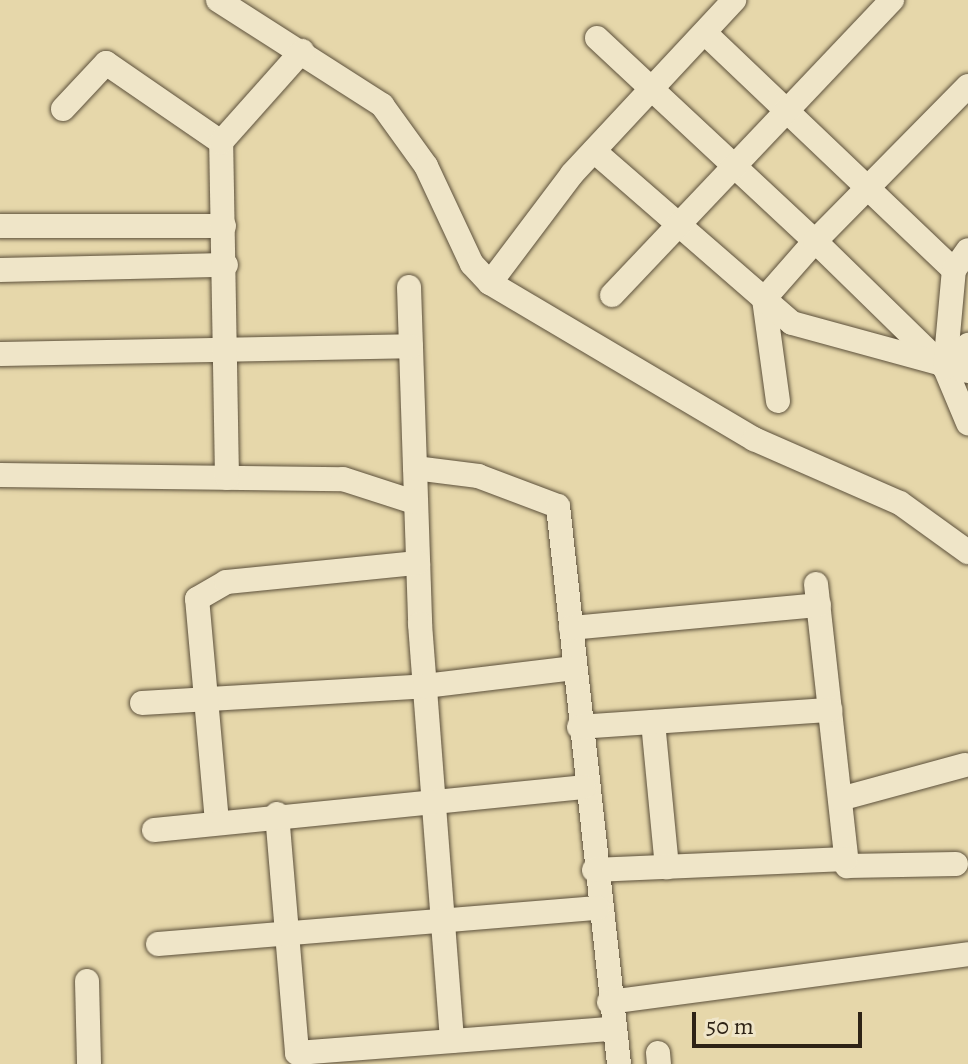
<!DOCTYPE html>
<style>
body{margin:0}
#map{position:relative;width:968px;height:1064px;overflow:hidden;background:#e6d7aa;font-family:Alegreya,serif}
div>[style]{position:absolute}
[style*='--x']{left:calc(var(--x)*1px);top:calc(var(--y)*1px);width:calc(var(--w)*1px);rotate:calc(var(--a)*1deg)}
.roads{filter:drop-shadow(0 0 2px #5c503b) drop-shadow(0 0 2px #5c503b)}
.street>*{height:24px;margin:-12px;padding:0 12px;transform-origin:12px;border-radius:12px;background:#efe5c8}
span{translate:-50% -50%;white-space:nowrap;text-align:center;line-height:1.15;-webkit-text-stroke:6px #efe5c8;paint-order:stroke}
.scale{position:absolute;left:692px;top:1012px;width:170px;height:36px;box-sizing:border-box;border:4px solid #2e2316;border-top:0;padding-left:10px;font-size:24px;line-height:28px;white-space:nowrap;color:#2e2316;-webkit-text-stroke:6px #efe5c8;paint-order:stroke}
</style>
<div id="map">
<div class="roads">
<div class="street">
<div style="--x:218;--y:0;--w:195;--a:32.6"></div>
<div style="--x:382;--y:105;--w:75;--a:54.2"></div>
<div style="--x:426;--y:166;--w:108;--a:64.9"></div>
<div style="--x:472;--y:264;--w:26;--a:47"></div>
<div style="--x:490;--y:283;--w:307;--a:30.6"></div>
<div style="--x:754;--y:439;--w:159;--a:23.7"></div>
<div style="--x:900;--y:503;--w:84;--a:35.8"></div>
<div style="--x:706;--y:34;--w:342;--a:43.6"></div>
<div style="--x:597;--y:38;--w:298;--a:43"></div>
<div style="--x:815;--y:241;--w:77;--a:131.3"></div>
<div style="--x:764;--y:299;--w:103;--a:82.2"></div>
<div style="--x:968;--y:86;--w:218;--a:134.6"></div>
<div style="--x:815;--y:241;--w:182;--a:44.3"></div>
<div style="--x:945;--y:368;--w:60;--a:67.3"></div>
<div style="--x:63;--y:109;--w:63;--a:-46.9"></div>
<div style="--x:106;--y:63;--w:140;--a:34.5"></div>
<div style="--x:594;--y:151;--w:262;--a:41"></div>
<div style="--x:792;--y:323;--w:182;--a:15.3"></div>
<div style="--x:0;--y:226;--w:224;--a:0"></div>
<div style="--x:0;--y:270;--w:226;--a:-1.3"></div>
<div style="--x:490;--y:283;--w:136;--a:-53"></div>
<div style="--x:572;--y:174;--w:238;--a:-47"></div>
<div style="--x:409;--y:287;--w:337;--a:88.1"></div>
<div style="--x:420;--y:624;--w:418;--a:85.6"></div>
<div style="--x:612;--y:295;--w:407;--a:-46.5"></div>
<div style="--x:0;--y:354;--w:411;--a:-1.1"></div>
<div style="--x:945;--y:368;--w:98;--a:-84.8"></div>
<div style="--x:954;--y:270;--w:24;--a:-55"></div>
<div style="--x:945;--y:368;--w:33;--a:-45"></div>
<div style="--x:415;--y:468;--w:64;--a:7.2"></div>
<div style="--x:478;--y:476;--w:85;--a:20.6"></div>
<div style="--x:558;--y:506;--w:561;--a:83.76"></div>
<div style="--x:0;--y:475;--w:343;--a:0.7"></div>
<div style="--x:343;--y:479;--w:75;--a:17.9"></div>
<div style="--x:227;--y:478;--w:336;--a:-91"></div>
<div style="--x:221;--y:142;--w:122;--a:-48.3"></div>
<div style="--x:816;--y:584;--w:284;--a:83.7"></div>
<div style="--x:847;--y:866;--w:109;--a:-1.1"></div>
<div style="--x:571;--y:628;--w:249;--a:-5.3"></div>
<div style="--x:142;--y:703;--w:284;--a:-3.4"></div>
<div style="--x:425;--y:686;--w:150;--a:-6.9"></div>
<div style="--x:653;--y:722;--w:146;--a:84.5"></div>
<div style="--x:579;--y:727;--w:252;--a:-3.9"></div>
<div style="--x:840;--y:799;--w:130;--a:-15.2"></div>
<div style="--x:277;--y:814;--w:240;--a:85.2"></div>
<div style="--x:297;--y:1053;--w:316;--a:-4.4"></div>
<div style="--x:217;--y:822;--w:224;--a:-95.1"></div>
<div style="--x:197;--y:599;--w:34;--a:-30"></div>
<div style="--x:226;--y:582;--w:193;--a:-5.7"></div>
<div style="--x:154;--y:830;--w:432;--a:-5.7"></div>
<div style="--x:594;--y:870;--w:252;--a:-2.5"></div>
<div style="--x:158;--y:944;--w:441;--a:-4.7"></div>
<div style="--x:87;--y:981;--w:83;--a:88.6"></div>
<div style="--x:609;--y:1002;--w:362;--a:-7.6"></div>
<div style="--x:658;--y:1053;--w:11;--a:85"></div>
</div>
</div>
<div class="scale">50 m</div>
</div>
